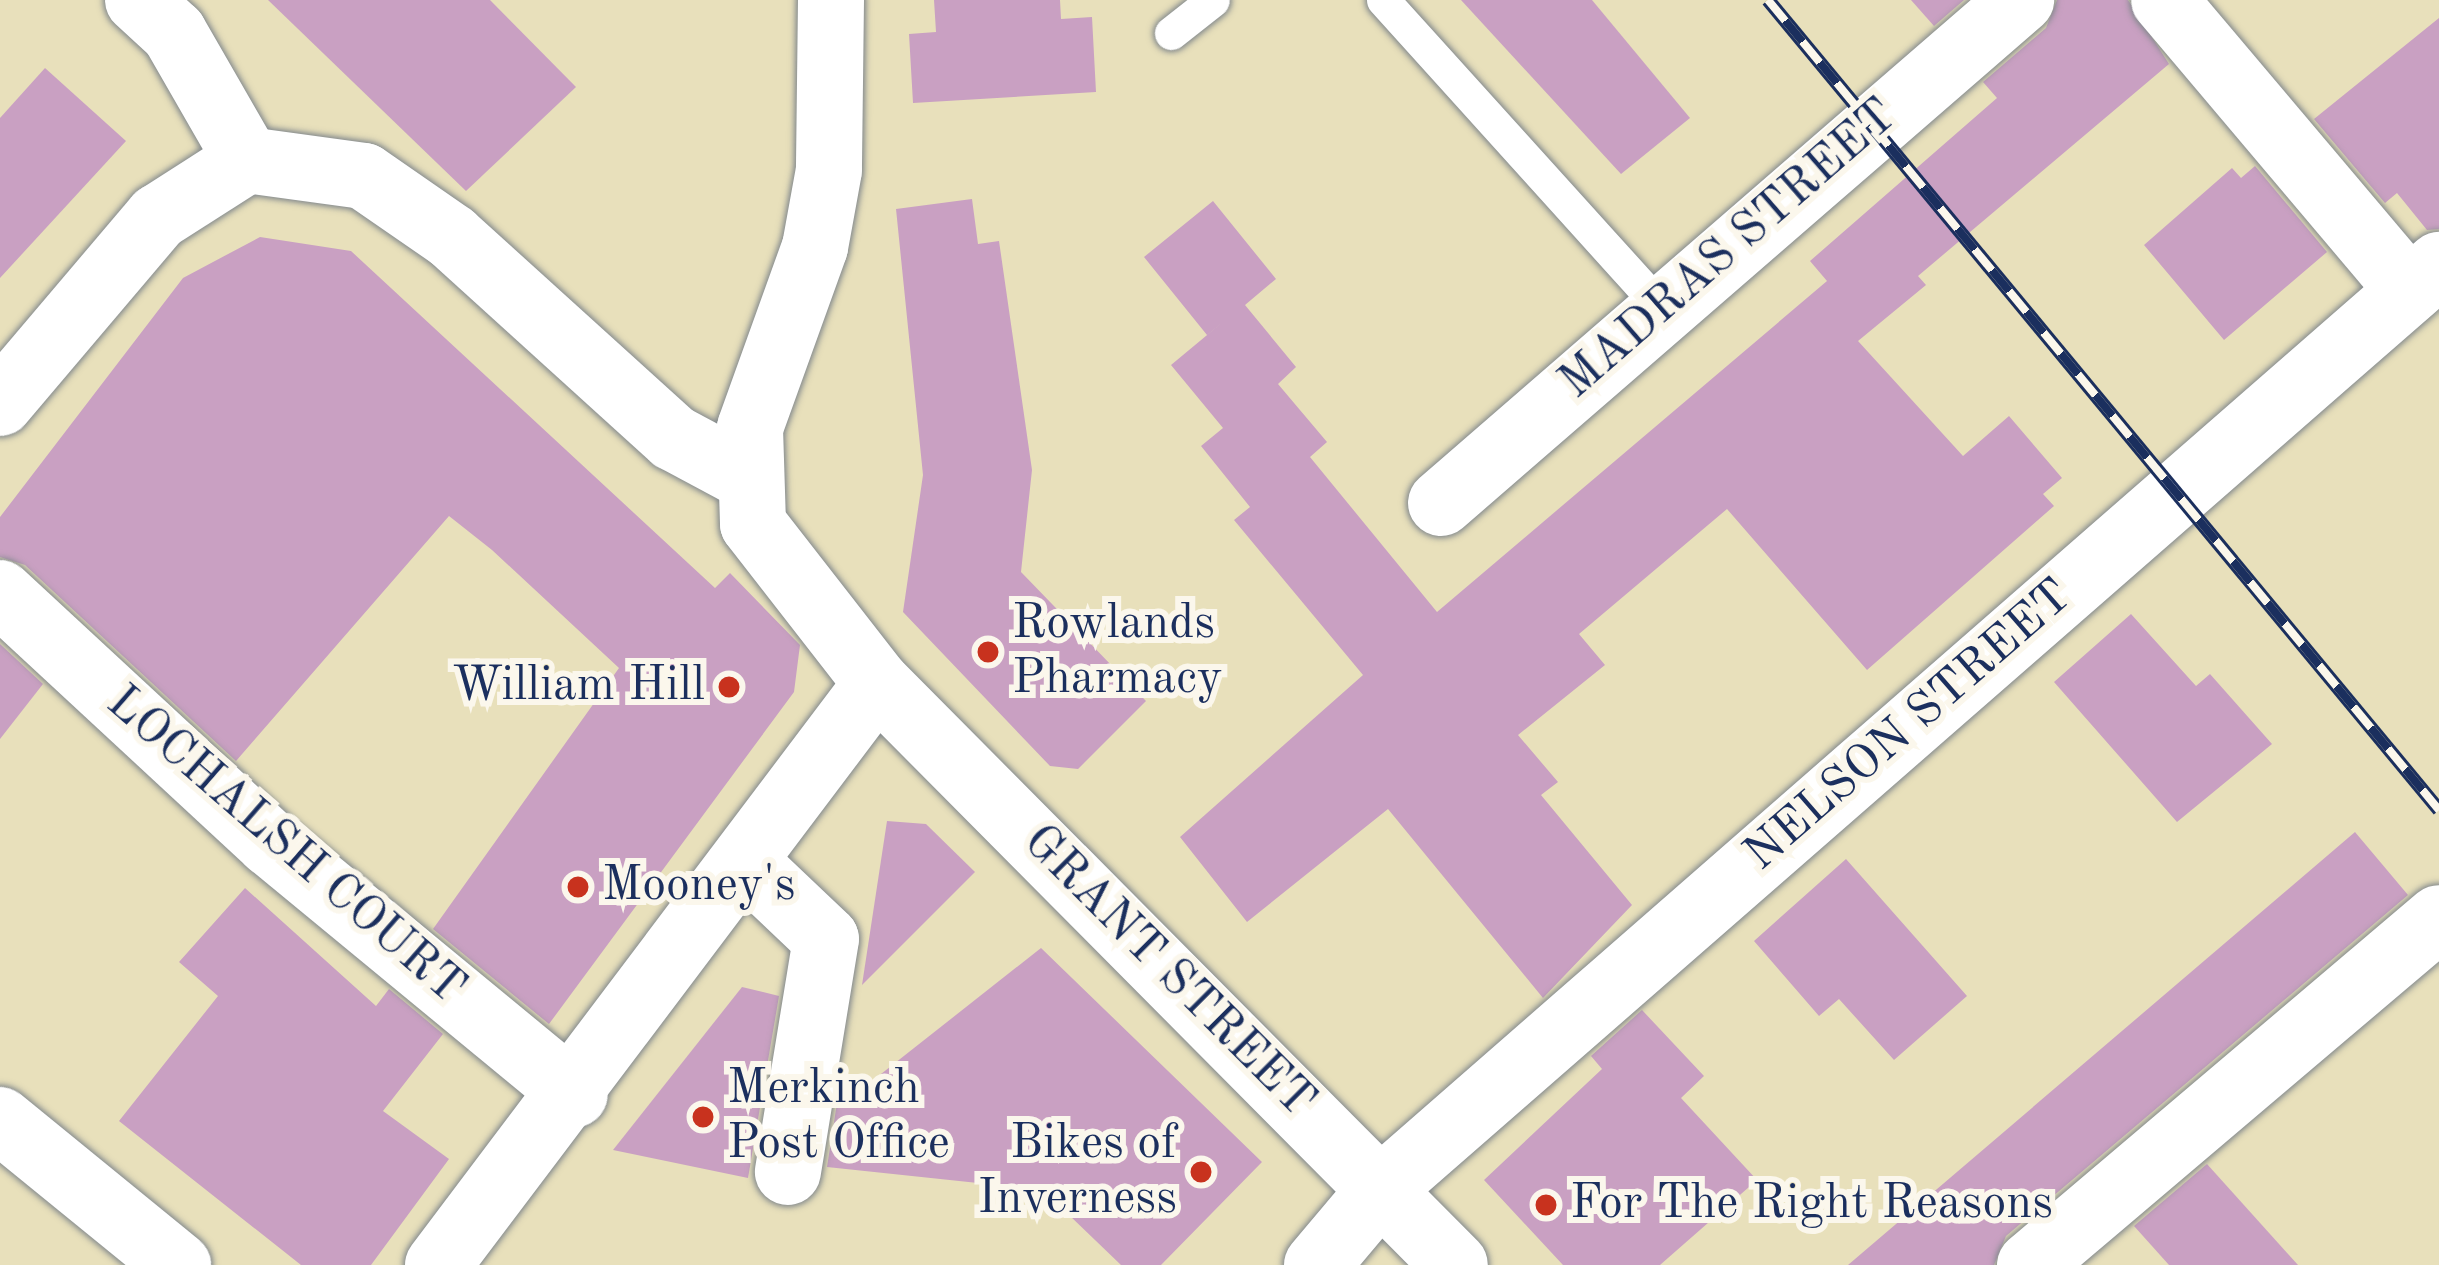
<!DOCTYPE html>
<style>
body{margin:0}
#map{position:relative;width:2439px;height:1265px;overflow:hidden;background:#e8e0bb;font-family:"Old Standard TT",serif}
div>[style]{position:absolute}
[style*='--x']{left:calc(var(--x)*1px);top:calc(var(--y)*1px);width:calc(var(--w)*1px);rotate:calc(var(--a)*1deg)}
.building>*{inset:0;background:#c9a0c2}
.roads{filter:drop-shadow(0 0 3px #82888c) drop-shadow(0 0 3px #82888c)}
.lane>*{height:33px;margin:-16.5px;padding:0 16.5px;transform-origin:16.5px;border-radius:16.5px;background:#fff}
.street>*{height:66px;margin:-33px;padding:0 33px;transform-origin:33px;border-radius:33px;background:#fff}
.rail>*{height:14px;margin-top:-7px;transform-origin:0;background:repeating-linear-gradient(90deg,#fbf7ec 0 27px,#1b2f5e 0 54px);box-sizing:border-box;border-block:3px solid #1b2f5e}
.dots>*{width:33px;height:33px;translate:-50% -50%;box-sizing:border-box;border:6px solid #fbf7ec;border-radius:50%}
span{translate:-50% -50%;white-space:nowrap;text-align:center;line-height:1.15;-webkit-text-stroke:12px #fbf7ec;paint-order:stroke}
.street-label{font-size:48px;color:#1b2f5e}
.poi-label{font-size:48px;color:#1b2f5e}
.left{translate:0 -50%;text-align:left}
.right{translate:-100% -50%;text-align:right}
</style>
<div id="map">
<div class="building">
<div style="clip-path:polygon(268px 0,490px 0,576px 87px,466px 191px)"></div>
<div style="clip-path:polygon(934px 0,1060px 0,1061px 19px,1092px 17px,1096px 92px,913px 103px,909px 34px,936px 32px)"></div>
<div style="clip-path:polygon(1461px 0,1592px 0,1690px 118px,1621px 174px)"></div>
<div style="clip-path:polygon(1911px 0,1964px 0,1934px 26px)"></div>
<div style="clip-path:polygon(2057px 0,2128px 0,2169px 64px,1918px 276px,1926px 285px,1858px 341px,1963px 456px,2009px 416px,2062px 478px,2043px 494px,2054px 506px,1867px 670px,1727px 509px,1579px 634px,1605px 665px,1518px 735px,1558px 782px,1541px 795px,1632px 905px,1543px 998px,1388px 809px,1247px 922px,1180px 837px,1363px 675px,1234px 520px,1250px 507px,1201px 446px,1223px 428px,1171px 365px,1230px 316px,1207px 335px,1144px 257px,1213px 201px,1276px 279px,1245px 305px,1296px 367px,1278px 384px,1327px 442px,1310px 457px,1437px 612px,1827px 281px,1810px 261px,1997px 98px,1983px 82px,2046px 28px)"></div>
<div style="clip-path:polygon(2439px 18px,2439px 229px,2427px 230px,2397px 193px,2385px 203px,2314px 119px)"></div>
<div style="clip-path:polygon(45px 68px,126px 141px,0 278px,0 118px)"></div>
<div style="clip-path:polygon(2255px 166px,2327px 252px,2224px 340px,2144px 245px,2232px 168px,2241px 178px)"></div>
<div style="clip-path:polygon(972px 199px,978px 244px,999px 241px,1032px 470px,1021px 572px,1146px 701px,1078px 769px,1050px 766px,903px 612px,923px 475px,896px 209px)"></div>
<div style="clip-path:polygon(260px 237px,351px 251px,715px 588px,730px 573px,800px 645px,794px 692px,549px 1024px,433px 929px,619px 668px,492px 550px,449px 516px,236px 761px,25px 565px,0 557px,0 517px,183px 278px)"></div>
<div style="clip-path:polygon(2131px 614px,2196px 686px,2210px 674px,2272px 744px,2177px 822px,2054px 682px)"></div>
<div style="clip-path:polygon(0 644px,43px 684px,0 739px)"></div>
<div style="clip-path:polygon(887px 821px,926px 824px,975px 872px,862px 985px)"></div>
<div style="clip-path:polygon(2355px 832px,2408px 895px,2006px 1236px,1994px 1265px,1848px 1265px)"></div>
<div style="clip-path:polygon(1846px 859px,1967px 996px,1894px 1060px,1839px 999px,1819px 1016px,1754px 941px)"></div>
<div style="clip-path:polygon(245px 888px,376px 1006px,389px 989px,443px 1034px,383px 1111px,449px 1159px,371px 1265px,301px 1265px,119px 1121px,218px 996px,179px 962px)"></div>
<div style="clip-path:polygon(1041px 948px,1262px 1162px,1161px 1265px,1121px 1265px,1043px 1190px,827px 1167px,839px 1090px,848px 1100px)"></div>
<div style="clip-path:polygon(742px 987px,779px 996px,748px 1178px,613px 1150px)"></div>
<div style="clip-path:polygon(1642px 1010px,1704px 1076px,1681px 1098px,1757px 1180px,1660px 1265px,1563px 1265px,1484px 1180px,1602px 1069px,1591px 1056px)"></div>
<div style="clip-path:polygon(2207px 1164px,2298px 1265px,2169px 1265px,2134px 1226px)"></div>
</div>
<div class="roads">
<div class="lane">
<div style="--x:1383;--y:0;--w:413;--a:47.9"></div>
<div style="--x:1171;--y:33;--w:53;--a:-38.2"></div>
</div>
<div class="street">
<div style="--x:138;--y:0;--w:49;--a:42.5"></div>
<div style="--x:174;--y:33;--w:146;--a:60.1"></div>
<div style="--x:831;--y:0;--w:170;--a:90.7"></div>
<div style="--x:829;--y:170;--w:78;--a:100.3"></div>
<div style="--x:815;--y:247;--w:192;--a:109.8"></div>
<div style="--x:750;--y:428;--w:96;--a:88.2"></div>
<div style="--x:753;--y:524;--w:202;--a:52.1"></div>
<div style="--x:877;--y:683;--w:820;--a:45.2"></div>
<div style="--x:2164;--y:0;--w:380;--a:49.8"></div>
<div style="--x:247;--y:160;--w:118;--a:7.8"></div>
<div style="--x:364;--y:176;--w:107;--a:34.7"></div>
<div style="--x:452;--y:237;--w:299;--a:42.2"></div>
<div style="--x:674;--y:438;--w:78;--a:28.2"></div>
<div style="--x:0;--y:403;--w:244;--a:-49.7"></div>
<div style="--x:158;--y:217;--w:106;--a:-32.6"></div>
<div style="--x:1441;--y:503;--w:768;--a:-40.93"></div>
<div style="--x:0;--y:593;--w:368;--a:42.8"></div>
<div style="--x:270;--y:843;--w:395;--a:39.5"></div>
<div style="--x:746;--y:863;--w:110;--a:43.5"></div>
<div style="--x:826;--y:939;--w:236;--a:99.3"></div>
<div style="--x:0;--y:1120;--w:230;--a:39.2"></div>
<div style="--x:438;--y:1265;--w:729;--a:-52.97"></div>
<div style="--x:1317;--y:1265;--w:99;--a:-49.9"></div>
<div style="--x:1381;--y:1189;--w:1405;--a:-41.13"></div>
<div style="--x:2030;--y:1265;--w:536;--a:-40.31"></div>
</div>
</div>
<div class="rail">
<div style="--x:1768;--y:0;--w:1052;--a:50.36"></div>
</div>
<div class="dots">
<div style="left:988px;top:652px;background:#c8321e"></div>
<div style="left:729px;top:687px;background:#c8321e"></div>
<div style="left:578px;top:887px;background:#c8321e"></div>
<div style="left:703px;top:1117px;background:#c8321e"></div>
<div style="left:1201px;top:1172px;background:#c8321e"></div>
<div style="left:1546px;top:1205px;background:#c8321e"></div>
</div>
<div class="street-label">
<span style="left:1729px;top:250px;rotate:-41deg">MADRAS STREET</span>
<span style="left:1909px;top:726px;rotate:-41deg">NELSON STREET</span>
<span style="left:285px;top:846px;rotate:41deg">LOCHALSH COURT</span>
<span style="left:1168px;top:972px;rotate:45deg">GRANT STREET</span>
</div>
<div class="poi-label">
<span class="left" style="left:1012px;top:652px">Rowlands<br>Pharmacy</span>
<span class="right" style="left:705px;top:687px">William Hill</span>
<span class="left" style="left:602px;top:887px">Mooney's</span>
<span class="left" style="left:727px;top:1117px">Merkinch<br>Post Office</span>
<span class="right" style="left:1177px;top:1172px">Bikes of<br>Inverness</span>
<span class="left" style="left:1570px;top:1205px">For The Right Reasons</span>
</div>
</div>
